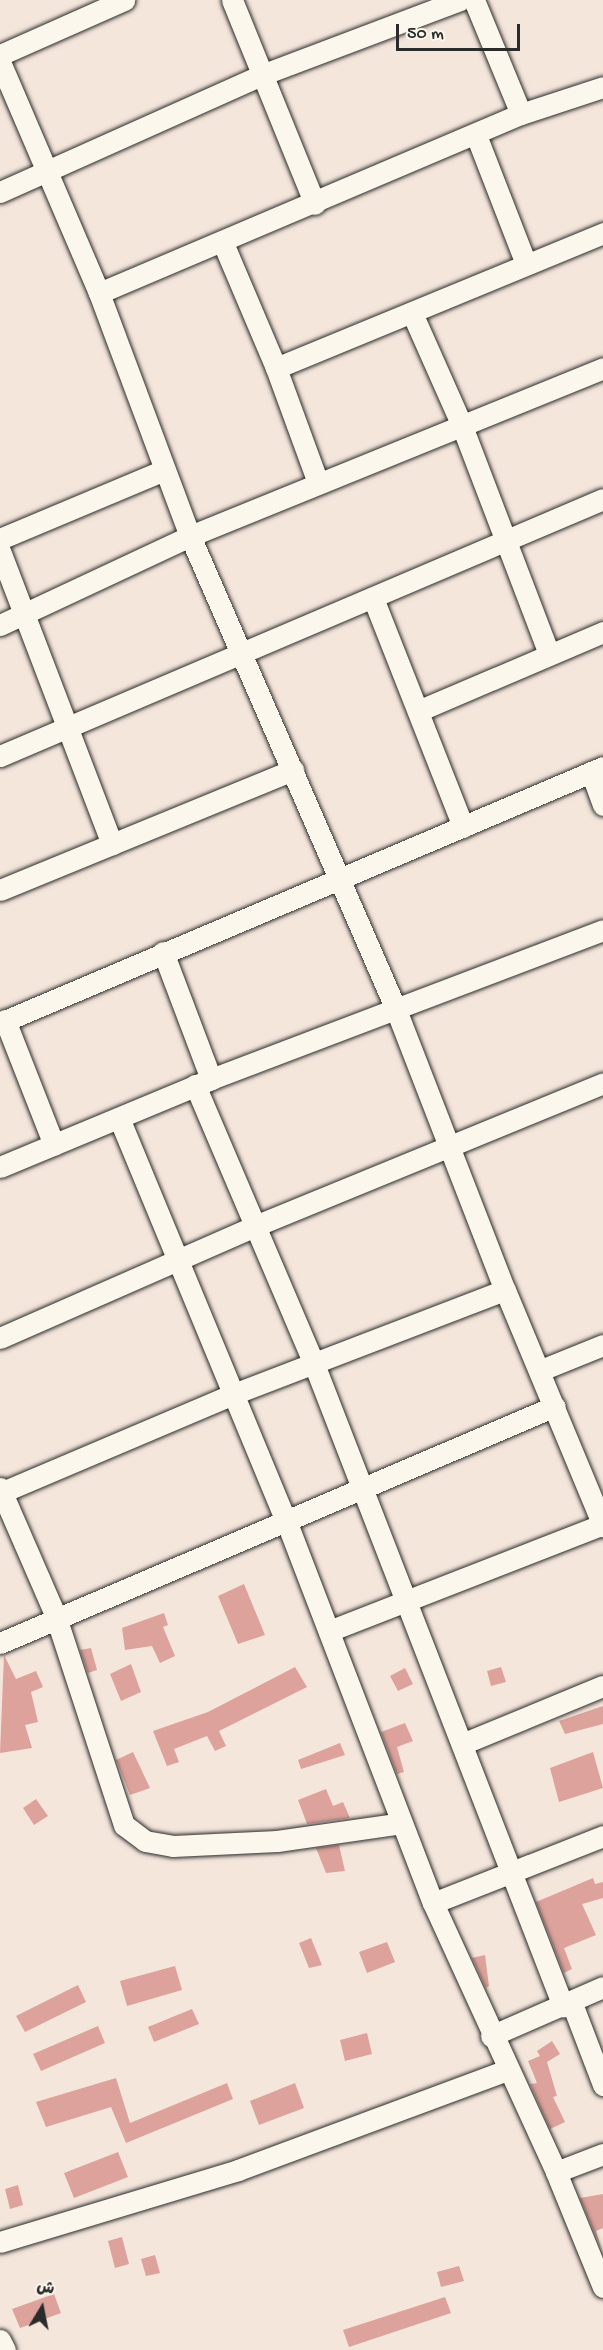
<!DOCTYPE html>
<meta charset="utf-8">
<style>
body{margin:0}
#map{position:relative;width:603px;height:2350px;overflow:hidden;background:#f5e6dc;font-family:"Gochi Hand","Playpen Sans Arabic",sans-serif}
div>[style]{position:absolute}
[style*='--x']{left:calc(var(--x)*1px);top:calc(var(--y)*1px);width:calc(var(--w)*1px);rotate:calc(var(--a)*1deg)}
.building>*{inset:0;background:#dca29b}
.roads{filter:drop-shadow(0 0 2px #2b2b2b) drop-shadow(0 0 2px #2b2b2b)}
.minor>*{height:21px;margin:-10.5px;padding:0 10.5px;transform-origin:10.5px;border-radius:10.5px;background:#fbf7ec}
span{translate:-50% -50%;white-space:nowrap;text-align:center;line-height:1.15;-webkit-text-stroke:5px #fbf7ec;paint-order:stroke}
.north{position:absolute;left:12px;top:2278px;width:60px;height:60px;-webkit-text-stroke:4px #fbf7ec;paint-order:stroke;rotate:10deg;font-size:16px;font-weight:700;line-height:24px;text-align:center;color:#2b2b2b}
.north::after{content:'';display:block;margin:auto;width:21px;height:27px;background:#2b2b2b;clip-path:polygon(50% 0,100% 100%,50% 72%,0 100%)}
.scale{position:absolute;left:396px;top:24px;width:124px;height:27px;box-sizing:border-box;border:3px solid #2b2b2b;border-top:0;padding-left:8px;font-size:18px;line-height:21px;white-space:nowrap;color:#2b2b2b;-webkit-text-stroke:4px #fbf7ec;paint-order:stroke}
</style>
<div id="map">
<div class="building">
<div style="clip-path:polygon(244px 1584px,265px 1635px,238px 1644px,218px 1596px)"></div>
<div style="clip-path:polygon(164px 1613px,168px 1625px,163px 1627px,175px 1656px,160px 1663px,152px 1646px,125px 1650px,122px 1628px)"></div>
<div style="clip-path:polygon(91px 1648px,97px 1670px,88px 1673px,80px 1650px)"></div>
<div style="clip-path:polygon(4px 1655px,16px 1679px,36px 1671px,43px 1687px,31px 1692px,38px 1722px,25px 1725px,32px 1748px,0 1753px)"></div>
<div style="clip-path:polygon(131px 1664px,141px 1692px,121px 1701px,110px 1674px)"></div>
<div style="clip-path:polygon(295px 1667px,307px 1687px,219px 1731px,226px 1746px,215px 1751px,207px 1736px,174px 1749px,179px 1762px,167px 1766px,153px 1731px,208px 1712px)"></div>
<div style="clip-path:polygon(501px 1667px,506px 1682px,491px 1686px,487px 1671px)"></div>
<div style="clip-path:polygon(405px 1668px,413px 1684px,398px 1691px,390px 1676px)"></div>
<div style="clip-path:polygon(603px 1706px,603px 1724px,565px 1734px,559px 1721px)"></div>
<div style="clip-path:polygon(405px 1723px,413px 1741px,397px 1747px,404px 1772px,397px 1774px,381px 1732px)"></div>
<div style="clip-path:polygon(340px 1743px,345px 1755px,301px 1769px,298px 1760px)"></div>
<div style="clip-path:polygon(133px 1752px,150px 1788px,130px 1795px,116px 1760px)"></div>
<div style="clip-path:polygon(593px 1752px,603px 1788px,559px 1802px,550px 1768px)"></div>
<div style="clip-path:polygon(326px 1789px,333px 1806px,343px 1802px,350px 1818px,307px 1824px,298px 1800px)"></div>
<div style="clip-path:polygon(36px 1799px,48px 1816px,34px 1825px,23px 1808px)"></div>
<div style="clip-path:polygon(339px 1845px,345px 1871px,326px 1873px,316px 1848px)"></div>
<div style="clip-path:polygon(593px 1878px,595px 1884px,603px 1882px,603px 1898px,582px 1904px,596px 1935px,564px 1948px,572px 1969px,564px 1973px,536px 1902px)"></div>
<div style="clip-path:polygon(311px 1938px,322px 1965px,309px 1968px,299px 1943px)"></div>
<div style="clip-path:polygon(387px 1942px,395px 1962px,367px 1973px,359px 1952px)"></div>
<div style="clip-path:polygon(485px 1955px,489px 1986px,486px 1988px,472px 1958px)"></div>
<div style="clip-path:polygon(175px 1966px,182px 1990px,127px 2006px,120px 1981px)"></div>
<div style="clip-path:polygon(78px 1985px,86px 2002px,25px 2032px,16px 2016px)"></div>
<div style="clip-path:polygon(192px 2009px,199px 2024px,154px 2042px,148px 2027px)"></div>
<div style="clip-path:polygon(98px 2026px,105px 2043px,41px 2071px,33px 2054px)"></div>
<div style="clip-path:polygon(367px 2033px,372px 2054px,345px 2061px,340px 2040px)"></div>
<div style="clip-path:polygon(552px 2041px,560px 2054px,547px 2062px,557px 2096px,553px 2097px,565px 2122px,550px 2129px,530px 2084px,537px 2083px,528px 2061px,540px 2056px,537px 2051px)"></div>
<div style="clip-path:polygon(116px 2078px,130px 2123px,227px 2083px,233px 2099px,126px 2143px,111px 2107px,46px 2127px,36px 2102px)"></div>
<div style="clip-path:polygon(295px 2083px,304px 2108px,259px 2125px,250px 2101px)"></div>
<div style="clip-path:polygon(118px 2152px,128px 2177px,74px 2198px,64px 2173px)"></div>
<div style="clip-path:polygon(18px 2185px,23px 2205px,10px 2209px,5px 2189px)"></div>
<div style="clip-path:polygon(603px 2194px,603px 2228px,596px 2231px,601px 2248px,580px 2198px)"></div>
<div style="clip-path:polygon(122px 2237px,129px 2264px,115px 2268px,108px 2241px)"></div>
<div style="clip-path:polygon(155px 2255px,160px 2273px,146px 2276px,141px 2259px)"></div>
<div style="clip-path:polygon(459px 2266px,464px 2281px,441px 2287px,437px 2272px)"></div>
<div style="clip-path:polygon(54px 2294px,61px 2313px,20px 2328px,12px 2309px)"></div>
<div style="clip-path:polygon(445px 2297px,451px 2313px,349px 2347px,343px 2330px)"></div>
</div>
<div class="roads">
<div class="minor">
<div style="--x:232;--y:0;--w:220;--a:67.9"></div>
<div style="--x:474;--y:0;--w:123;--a:67.6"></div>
<div style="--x:0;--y:55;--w:136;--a:-23.9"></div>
<div style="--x:0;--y:62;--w:251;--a:66.8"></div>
<div style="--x:99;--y:293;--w:259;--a:69.5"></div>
<div style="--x:190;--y:536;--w:514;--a:66.48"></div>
<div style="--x:395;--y:1007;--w:304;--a:68.8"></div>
<div style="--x:505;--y:1290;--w:256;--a:67.4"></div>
<div style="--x:476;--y:135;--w:138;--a:68.8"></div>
<div style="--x:0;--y:192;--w:289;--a:-24.1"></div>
<div style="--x:264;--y:74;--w:210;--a:-20.7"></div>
<div style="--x:223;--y:243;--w:136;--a:67"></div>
<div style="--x:276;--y:368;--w:122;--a:69.9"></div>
<div style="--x:99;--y:293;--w:458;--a:-23"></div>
<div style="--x:521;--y:114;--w:86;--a:-18.2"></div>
<div style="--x:412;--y:313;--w:124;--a:66.1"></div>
<div style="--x:462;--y:426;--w:244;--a:69.1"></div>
<div style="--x:276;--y:368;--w:354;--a:-22.4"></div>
<div style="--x:0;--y:539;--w:178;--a:-22.8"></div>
<div style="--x:0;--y:551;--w:314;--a:69.1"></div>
<div style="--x:373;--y:598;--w:246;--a:68.5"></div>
<div style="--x:0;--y:625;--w:210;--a:-25.1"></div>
<div style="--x:190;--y:536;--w:446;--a:-22.1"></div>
<div style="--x:418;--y:711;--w:201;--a:-23.1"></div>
<div style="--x:0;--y:756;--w:655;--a:-23.08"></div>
<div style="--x:591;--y:772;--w:35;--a:70"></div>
<div style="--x:0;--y:890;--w:317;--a:-22.3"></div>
<div style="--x:163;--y:952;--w:136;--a:69.3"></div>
<div style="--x:5;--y:1020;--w:134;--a:68.6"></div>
<div style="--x:0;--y:1023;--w:655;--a:-23"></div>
<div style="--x:195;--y:1085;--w:303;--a:66.9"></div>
<div style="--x:314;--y:1364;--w:689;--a:68.8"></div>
<div style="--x:119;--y:1118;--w:438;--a:67.5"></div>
<div style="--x:287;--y:1523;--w:407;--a:69"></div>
<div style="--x:433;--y:1903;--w:296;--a:65.4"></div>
<div style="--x:556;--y:2172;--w:124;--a:67.8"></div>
<div style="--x:0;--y:1167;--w:229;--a:-22.6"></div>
<div style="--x:211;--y:1079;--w:419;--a:-20.8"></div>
<div style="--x:0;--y:1338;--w:279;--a:-23.7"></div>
<div style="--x:255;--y:1226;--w:376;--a:-22.3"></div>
<div style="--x:541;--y:1370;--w:67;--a:-22"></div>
<div style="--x:0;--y:1488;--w:141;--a:66.5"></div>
<div style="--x:56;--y:1617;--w:219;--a:71.9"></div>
<div style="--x:124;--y:1825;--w:26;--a:37"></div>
<div style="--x:145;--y:1841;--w:28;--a:10"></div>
<div style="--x:173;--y:1846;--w:104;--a:-2.8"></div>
<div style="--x:277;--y:1841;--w:126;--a:-8.2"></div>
<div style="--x:0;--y:1493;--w:251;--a:-23"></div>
<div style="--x:231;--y:1395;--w:293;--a:-21"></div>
<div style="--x:329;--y:1631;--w:294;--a:-21.3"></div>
<div style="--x:0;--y:1643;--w:603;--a:-23.12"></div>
<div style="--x:462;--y:1744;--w:152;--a:-22.4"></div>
<div style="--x:433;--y:1903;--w:183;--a:-21.5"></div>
<div style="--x:571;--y:2001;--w:90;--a:69.1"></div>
<div style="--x:491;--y:2036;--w:122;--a:-23.6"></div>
<div style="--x:556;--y:2172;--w:50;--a:-21"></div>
<div style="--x:0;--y:2242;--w:249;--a:-16.8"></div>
<div style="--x:238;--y:2170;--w:287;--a:-20.4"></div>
<div style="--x:0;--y:2340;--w:11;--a:63"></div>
</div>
</div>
<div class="north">ش</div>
<div class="scale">50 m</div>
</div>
